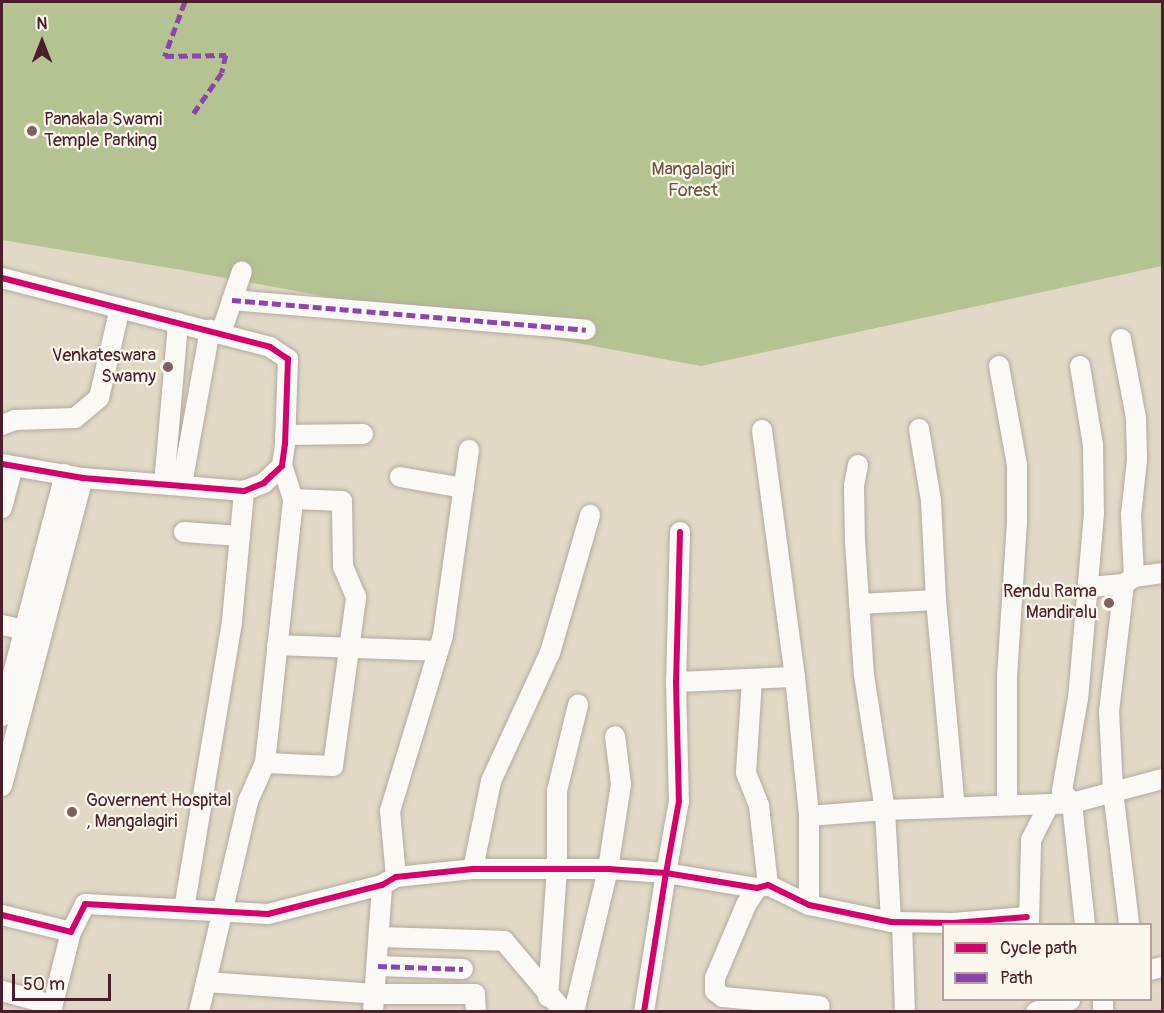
<!DOCTYPE html>
<style>
body{margin:0}
#map{position:relative;width:1164px;height:1013px;overflow:hidden;background:#e1d9c6;font-family:Pangolin,sans-serif}
div>[style]{position:absolute}
[style*='--x']{left:calc(var(--x)*1px);top:calc(var(--y)*1px);width:calc(var(--w)*1px);rotate:calc(var(--a)*1deg)}
.forest>*{inset:0;background:#b4c391}
.roads{filter:drop-shadow(0 0 2px #b3aaa0) drop-shadow(0 0 2px #b3aaa0)}
.minor>*{height:20px;margin:-10px;padding:0 10px;transform-origin:10px;border-radius:10px;background:#faf9f6}
.quiet>*{height:4.5px;margin-top:-2.25px;transform-origin:0;background:repeating-linear-gradient(90deg,#8e44ad 0 9px,transparent 0 13.5px)}
.cycleway>*{height:6px;margin:-3px;padding:0 3px;transform-origin:3px;border-radius:3px;background:#d6006c}
.dots>*{width:16px;height:16px;translate:-50% -50%;box-sizing:border-box;border:3px solid #fbf7ec;border-radius:50%}
span{translate:-50% -50%;white-space:nowrap;text-align:center;line-height:1.15;-webkit-text-stroke:4.5px #fbf7ec;paint-order:stroke}
.poi-label{font-size:18px;color:#4a1f2b}
.left{translate:0 -50%;text-align:left}
.right{translate:-100% -50%;text-align:right}
.park-label{font-size:18px;color:#6a5441}
.frame{position:absolute;inset:0;border:3px solid #4a1f2b;pointer-events:none}
.legend{position:absolute;left:942px;top:923px;width:210px;height:78px;box-sizing:border-box;background:#fbf7ec;border:2px solid #b4a19f;margin:0;padding:8px 10px;list-style:none;font-size:18px;color:#4a1f2b}
.legend li{display:flex;align-items:center;gap:12px;height:30px}
.legend b{width:30px;border:2px solid #b4a19f}
.north{position:absolute;left:12px;top:12px;width:60px;height:60px;-webkit-text-stroke:4px #fbf7ec;paint-order:stroke;rotate:0deg;font-size:16px;font-weight:700;line-height:24px;text-align:center;color:#4a1f2b}
.north::after{content:'';display:block;margin:auto;width:21px;height:27px;background:#4a1f2b;clip-path:polygon(50% 0,100% 100%,50% 72%,0 100%)}
.scale{position:absolute;left:12px;top:974px;width:99px;height:27px;box-sizing:border-box;border:3px solid #4a1f2b;border-top:0;padding-left:8px;font-size:18px;line-height:21px;white-space:nowrap;color:#4a1f2b;-webkit-text-stroke:4px #fbf7ec;paint-order:stroke}
</style>
<div id="map">
<div class="forest">
<div style="clip-path:polygon(2px 2px,1162px 2px,1162px 266px,701px 366px,193px 272px,2px 240px)"></div>
</div>
<div class="roads">
<div class="minor">
<div style="--x:2;--y:278;--w:277;--a:14.4"></div>
<div style="--x:270;--y:347;--w:22;--a:34"></div>
<div style="--x:288;--y:359;--w:85;--a:92"></div>
<div style="--x:285;--y:444;--w:22;--a:98"></div>
<div style="--x:282;--y:466;--w:25;--a:137"></div>
<div style="--x:264;--y:483;--w:22;--a:158"></div>
<div style="--x:244;--y:491;--w:162;--a:-175.4"></div>
<div style="--x:83;--y:478;--w:82;--a:-170.2"></div>
<div style="--x:232;--y:300;--w:355;--a:4.8"></div>
<div style="--x:221;--y:333;--w:65;--a:-71.3"></div>
<div style="--x:1121;--y:339;--w:80;--a:79.2"></div>
<div style="--x:1136;--y:418;--w:42;--a:88.6"></div>
<div style="--x:1137;--y:460;--w:55;--a:96.2"></div>
<div style="--x:1131;--y:515;--w:62;--a:87.2"></div>
<div style="--x:999;--y:366;--w:101;--a:79.7"></div>
<div style="--x:1017;--y:465;--w:57;--a:90"></div>
<div style="--x:1017;--y:522;--w:153;--a:93.7"></div>
<div style="--x:1007;--y:675;--w:130;--a:90"></div>
<div style="--x:1080;--y:366;--w:80;--a:80.7"></div>
<div style="--x:1093;--y:445;--w:68;--a:89.2"></div>
<div style="--x:1094;--y:513;--w:186;--a:94.9"></div>
<div style="--x:1078;--y:698;--w:94;--a:99.8"></div>
<div style="--x:1062;--y:791;--w:16;--a:50"></div>
<div style="--x:1072;--y:803;--w:122;--a:83.9"></div>
<div style="--x:2;--y:425;--w:14;--a:-21"></div>
<div style="--x:15;--y:420;--w:60;--a:-1.9"></div>
<div style="--x:75;--y:418;--w:31;--a:-40"></div>
<div style="--x:99;--y:398;--w:92;--a:-76.9"></div>
<div style="--x:919;--y:429;--w:73;--a:80.5"></div>
<div style="--x:931;--y:501;--w:99;--a:87.1"></div>
<div style="--x:936;--y:600;--w:208;--a:84.8"></div>
<div style="--x:762;--y:430;--w:249;--a:82.4"></div>
<div style="--x:795;--y:677;--w:140;--a:84.2"></div>
<div style="--x:809;--y:816;--w:89;--a:90"></div>
<div style="--x:285;--y:435;--w:78;--a:-0.7"></div>
<div style="--x:858;--y:465;--w:21;--a:101"></div>
<div style="--x:854;--y:486;--w:55;--a:89"></div>
<div style="--x:855;--y:541;--w:134;--a:86.2"></div>
<div style="--x:864;--y:675;--w:137;--a:81.2"></div>
<div style="--x:885;--y:810;--w:112;--a:86.9"></div>
<div style="--x:400;--y:477;--w:65;--a:9.8"></div>
<div style="--x:164;--y:484;--w:162;--a:-85"></div>
<div style="--x:182;--y:484;--w:157;--a:-79.7"></div>
<div style="--x:2;--y:508;--w:43;--a:-75.3"></div>
<div style="--x:184;--y:532;--w:56;--a:4.1"></div>
<div style="--x:680;--y:532;--w:150;--a:91.5"></div>
<div style="--x:676;--y:682;--w:119;--a:88.6"></div>
<div style="--x:679;--y:801;--w:73;--a:100.2"></div>
<div style="--x:666;--y:873;--w:92;--a:9.4"></div>
<div style="--x:757;--y:888;--w:11;--a:-15"></div>
<div style="--x:768;--y:885;--w:46;--a:26"></div>
<div style="--x:809;--y:905;--w:84;--a:11.7"></div>
<div style="--x:891;--y:922;--w:62;--a:0.9"></div>
<div style="--x:953;--y:923;--w:74;--a:-4.6"></div>
<div style="--x:1124;--y:584;--w:128;--a:96.7"></div>
<div style="--x:1109;--y:711;--w:80;--a:87.1"></div>
<div style="--x:1113;--y:791;--w:134;--a:83.1"></div>
<div style="--x:1089;--y:587;--w:35;--a:-5"></div>
<div style="--x:1124;--y:584;--w:12;--a:-35"></div>
<div style="--x:1134;--y:577;--w:28;--a:-8"></div>
<div style="--x:859;--y:604;--w:77;--a:-3"></div>
<div style="--x:2;--y:625;--w:24;--a:12"></div>
<div style="--x:277;--y:645;--w:161;--a:2.1"></div>
<div style="--x:752;--y:680;--w:93;--a:93.7"></div>
<div style="--x:746;--y:773;--w:35;--a:68"></div>
<div style="--x:759;--y:806;--w:80;--a:83.5"></div>
<div style="--x:676;--y:682;--w:119;--a:-2.4"></div>
<div style="--x:2;--y:716;--w:250;--a:-75.4"></div>
<div style="--x:265;--y:763;--w:68;--a:2.5"></div>
<div style="--x:333;--y:766;--w:171;--a:-82.2"></div>
<div style="--x:356;--y:597;--w:33;--a:-113"></div>
<div style="--x:343;--y:567;--w:66;--a:-90.9"></div>
<div style="--x:342;--y:501;--w:49;--a:-177.7"></div>
<div style="--x:2;--y:786;--w:318;--a:-75.3"></div>
<div style="--x:809;--y:816;--w:76;--a:-4.5"></div>
<div style="--x:885;--y:810;--w:187;--a:-2.1"></div>
<div style="--x:1072;--y:803;--w:93;--a:-14.9"></div>
<div style="--x:473;--y:869;--w:90;--a:-78.4"></div>
<div style="--x:491;--y:781;--w:141;--a:-65.3"></div>
<div style="--x:550;--y:653;--w:144;--a:-73.8"></div>
<div style="--x:396;--y:877;--w:66;--a:-95.2"></div>
<div style="--x:390;--y:811;--w:184;--a:-73.2"></div>
<div style="--x:443;--y:635;--w:187;--a:-82"></div>
<div style="--x:757;--y:888;--w:20;--a:123"></div>
<div style="--x:746;--y:905;--w:79;--a:113"></div>
<div style="--x:715;--y:978;--w:13;--a:90"></div>
<div style="--x:715;--y:991;--w:10;--a:37"></div>
<div style="--x:723;--y:997;--w:97;--a:5.3"></div>
<div style="--x:184;--y:909;--w:292;--a:-80.5"></div>
<div style="--x:232;--y:621;--w:131;--a:-84.7"></div>
<div style="--x:2;--y:915;--w:71;--a:13.8"></div>
<div style="--x:71;--y:932;--w:31;--a:-63"></div>
<div style="--x:85;--y:904;--w:183;--a:3.1"></div>
<div style="--x:268;--y:914;--w:118;--a:-14.3"></div>
<div style="--x:382;--y:885;--w:16;--a:-30"></div>
<div style="--x:396;--y:877;--w:77;--a:-5.9"></div>
<div style="--x:473;--y:869;--w:135;--a:0"></div>
<div style="--x:608;--y:869;--w:58;--a:3.9"></div>
<div style="--x:666;--y:873;--w:141;--a:99"></div>
<div style="--x:902;--y:923;--w:89;--a:88.1"></div>
<div style="--x:1029;--y:924;--w:84;--a:-88.6"></div>
<div style="--x:1031;--y:840;--w:39;--a:-63"></div>
<div style="--x:379;--y:937;--w:125;--a:1.8"></div>
<div style="--x:504;--y:941;--w:93;--a:49.8"></div>
<div style="--x:378;--y:966;--w:85;--a:2"></div>
<div style="--x:1150;--y:970;--w:12;--a:-14"></div>
<div style="--x:206;--y:982;--w:170;--a:4"></div>
<div style="--x:376;--y:994;--w:99;--a:0"></div>
<div style="--x:475;--y:994;--w:18;--a:87"></div>
<div style="--x:2;--y:991;--w:52;--a:15.6"></div>
<div style="--x:548;--y:997;--w:128;--a:-86"></div>
<div style="--x:557;--y:869;--w:78;--a:-90"></div>
<div style="--x:557;--y:791;--w:89;--a:-76.3"></div>
<div style="--x:1103;--y:1000;--w:12;--a:90"></div>
<div style="--x:51;--y:1012;--w:82;--a:-76"></div>
<div style="--x:199;--y:1012;--w:217;--a:-76.9"></div>
<div style="--x:248;--y:801;--w:42;--a:-65.9"></div>
<div style="--x:265;--y:763;--w:265;--a:-83.9"></div>
<div style="--x:293;--y:499;--w:35;--a:-108"></div>
<div style="--x:373;--y:1012;--w:127;--a:-85.9"></div>
<div style="--x:574;--y:1012;--w:147;--a:-76.6"></div>
<div style="--x:608;--y:869;--w:86;--a:-81.3"></div>
<div style="--x:621;--y:784;--w:48;--a:-97.1"></div>
<div style="--x:1036;--y:1012;--w:36;--a:-19"></div>
</div>
</div>
<div class="quiet">
<div style="--x:185;--y:2;--w:58;--a:110.3"></div>
<div style="--x:165;--y:56;--w:61;--a:-0.9"></div>
<div style="--x:226;--y:55;--w:18;--a:103"></div>
<div style="--x:222;--y:73;--w:52;--a:124.9"></div>
<div style="--x:232;--y:300;--w:355;--a:4.8"></div>
<div style="--x:378;--y:966;--w:85;--a:2"></div>
</div>
<div class="cycleway">
<div style="--x:2;--y:278;--w:277;--a:14.4"></div>
<div style="--x:270;--y:347;--w:22;--a:34"></div>
<div style="--x:288;--y:359;--w:85;--a:92"></div>
<div style="--x:285;--y:444;--w:22;--a:98"></div>
<div style="--x:282;--y:466;--w:25;--a:137"></div>
<div style="--x:264;--y:483;--w:22;--a:158"></div>
<div style="--x:244;--y:491;--w:162;--a:-175.4"></div>
<div style="--x:83;--y:478;--w:82;--a:-170.2"></div>
<div style="--x:680;--y:532;--w:150;--a:91.5"></div>
<div style="--x:676;--y:682;--w:119;--a:88.6"></div>
<div style="--x:679;--y:801;--w:73;--a:100.2"></div>
<div style="--x:666;--y:873;--w:92;--a:9.4"></div>
<div style="--x:757;--y:888;--w:11;--a:-15"></div>
<div style="--x:768;--y:885;--w:46;--a:26"></div>
<div style="--x:809;--y:905;--w:84;--a:11.7"></div>
<div style="--x:891;--y:922;--w:62;--a:0.9"></div>
<div style="--x:953;--y:923;--w:74;--a:-4.6"></div>
<div style="--x:2;--y:915;--w:71;--a:13.8"></div>
<div style="--x:71;--y:932;--w:31;--a:-63"></div>
<div style="--x:85;--y:904;--w:183;--a:3.1"></div>
<div style="--x:268;--y:914;--w:118;--a:-14.3"></div>
<div style="--x:382;--y:885;--w:16;--a:-30"></div>
<div style="--x:396;--y:877;--w:77;--a:-5.9"></div>
<div style="--x:473;--y:869;--w:135;--a:0"></div>
<div style="--x:608;--y:869;--w:58;--a:3.9"></div>
<div style="--x:666;--y:873;--w:141;--a:99"></div>
</div>
<div class="dots">
<div style="left:32px;top:131px;background:#7f6061"></div>
<div style="left:168px;top:367px;background:#7f6061"></div>
<div style="left:1109px;top:603px;background:#7f6061"></div>
<div style="left:72px;top:812px;background:#7f6061"></div>
</div>
<div class="poi-label">
<span class="left" style="left:44px;top:131px">Panakala Swami<br>Temple Parking</span>
<span class="right" style="left:156px;top:367px">Venkateswara<br>Swamy</span>
<span class="right" style="left:1097px;top:603px">Rendu Rama<br>Mandiralu</span>
<span class="left" style="left:86px;top:812px">Governent Hospital<br>, Mangalagiri</span>
</div>
<div class="park-label">
<span style="left:693px;top:181px">Mangalagiri<br>Forest</span>
</div>
<div class="frame"></div>
<ul class="legend">
<li><b style="height:8px;background:#d6006c"></b>Cycle path</li>
<li><b style="height:8px;background:#8e44ad"></b>Path</li>
</ul>
<div class="north">N</div>
<div class="scale">50 m</div>
</div>
